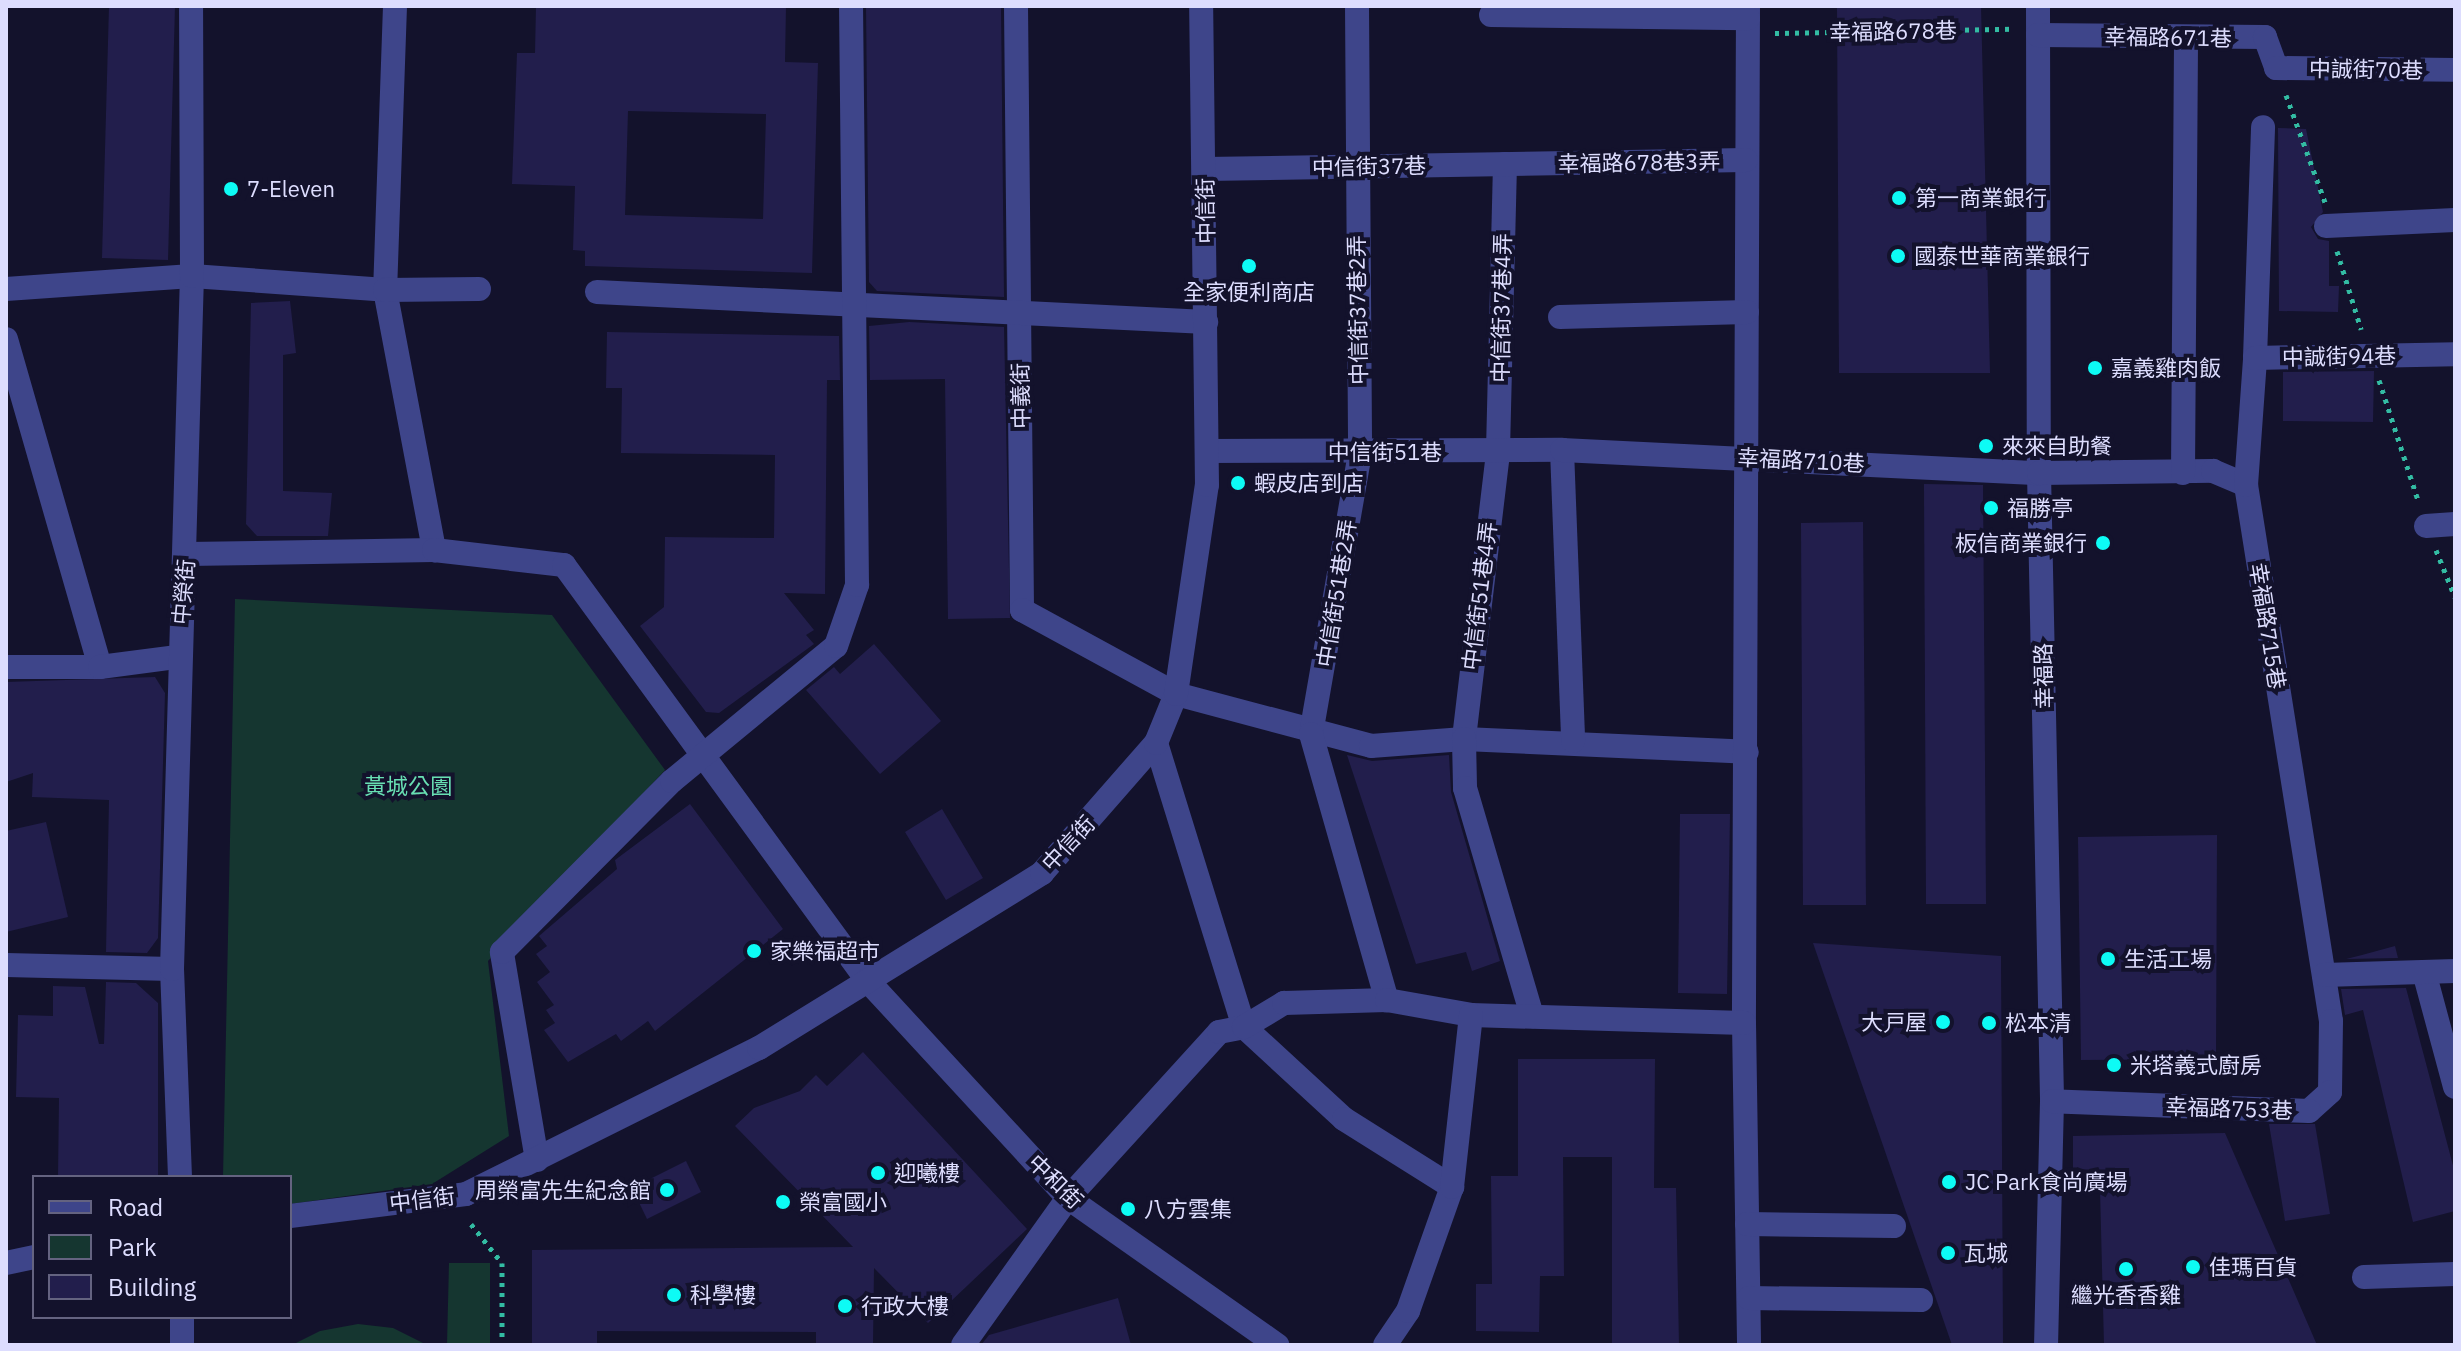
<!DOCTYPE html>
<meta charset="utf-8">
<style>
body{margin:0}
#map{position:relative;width:2461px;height:1351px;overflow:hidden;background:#13122c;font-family:"IBM Plex Sans","Noto Sans TC",sans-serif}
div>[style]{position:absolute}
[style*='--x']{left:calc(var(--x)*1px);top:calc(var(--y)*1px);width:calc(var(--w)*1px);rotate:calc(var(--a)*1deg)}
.green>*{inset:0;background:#153630}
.building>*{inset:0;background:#221e4c}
.path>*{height:5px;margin-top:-2.5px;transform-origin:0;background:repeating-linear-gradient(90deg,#33bca3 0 4px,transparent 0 10px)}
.minor>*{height:24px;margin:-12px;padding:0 12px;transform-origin:12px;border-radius:12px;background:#3e458a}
.dots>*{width:22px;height:22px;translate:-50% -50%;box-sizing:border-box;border:4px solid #13122c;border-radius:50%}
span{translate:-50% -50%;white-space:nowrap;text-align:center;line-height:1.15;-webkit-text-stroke:8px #13122c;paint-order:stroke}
.street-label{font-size:22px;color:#ddddfe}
.poi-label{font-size:22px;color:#ddddfe}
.left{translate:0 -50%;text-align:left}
.right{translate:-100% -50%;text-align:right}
.park-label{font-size:22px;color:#68dfb3}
.frame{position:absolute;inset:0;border:8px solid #ddddfe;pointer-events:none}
.legend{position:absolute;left:32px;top:1175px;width:260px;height:144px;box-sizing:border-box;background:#13122c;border:2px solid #646380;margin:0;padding:10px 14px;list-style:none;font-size:24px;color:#ddddfe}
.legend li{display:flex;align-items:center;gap:16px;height:40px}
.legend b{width:40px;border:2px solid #646380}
</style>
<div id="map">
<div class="green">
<div style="clip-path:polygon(235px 599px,552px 615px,665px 770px,488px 961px,509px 1136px,432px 1184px,290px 1204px,290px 1177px,223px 1177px)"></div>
<div style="clip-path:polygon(449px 1263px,490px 1263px,490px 1345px,447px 1345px)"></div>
<div style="clip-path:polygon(358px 1324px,393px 1328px,427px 1345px,292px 1345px,320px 1331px)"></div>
</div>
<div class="building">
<div style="clip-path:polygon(109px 6px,175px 6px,168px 260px,102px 258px)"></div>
<div style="clip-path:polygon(evenodd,536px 6px,786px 6px,785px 62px,818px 63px,812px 273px,585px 266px,585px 251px,573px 250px,575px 186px,512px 184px,517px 53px,535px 53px,536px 6px,628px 111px,766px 114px,763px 219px,625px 215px,628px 111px)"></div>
<div style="clip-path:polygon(866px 6px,1001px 6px,1004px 297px,877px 291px,869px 282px)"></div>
<div style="clip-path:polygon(1837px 6px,1981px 6px,1990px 373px,1839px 373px)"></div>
<div style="clip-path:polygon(2278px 128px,2306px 129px,2323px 212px,2311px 227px,2318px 239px,2329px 241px,2329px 286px,2339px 286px,2338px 312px,2279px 311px)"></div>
<div style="clip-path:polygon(290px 301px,296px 353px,283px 355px,283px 491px,332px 493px,328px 536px,257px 536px,246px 524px,251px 303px)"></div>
<div style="clip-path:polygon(909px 322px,1004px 327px,1010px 618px,948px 619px,945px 379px,870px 380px,869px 326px)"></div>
<div style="clip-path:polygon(607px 332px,839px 336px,840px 380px,827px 380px,825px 594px,784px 593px,814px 630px,806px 635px,814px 644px,719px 713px,706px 712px,640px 626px,664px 607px,665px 537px,774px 538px,775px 455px,621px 453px,622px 388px,606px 388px)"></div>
<div style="clip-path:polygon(2374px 371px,2373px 422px,2283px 421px,2283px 372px)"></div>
<div style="clip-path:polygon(1924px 484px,1983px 485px,1986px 904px,1926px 904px)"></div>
<div style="clip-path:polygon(1863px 522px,1866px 905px,1803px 905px,1801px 523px)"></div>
<div style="clip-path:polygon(874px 644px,941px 721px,880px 774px,806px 690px,834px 667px,840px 674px)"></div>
<div style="clip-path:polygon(155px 677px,165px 693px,158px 938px,147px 953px,106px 952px,109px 800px,32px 797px,33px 773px,6px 782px,6px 682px)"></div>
<div style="clip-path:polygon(1347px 755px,1372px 761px,1449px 755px,1451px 792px,1500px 961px,1472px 971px,1466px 952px,1416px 964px)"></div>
<div style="clip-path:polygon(690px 804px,783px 929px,655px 1031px,648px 1021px,621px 1041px,616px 1034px,568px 1062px,544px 1030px,555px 1023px,546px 1010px,554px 1005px,537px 982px,550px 972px,536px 954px,547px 946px,539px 936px,617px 869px,615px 860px)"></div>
<div style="clip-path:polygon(942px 809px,983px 878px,946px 900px,905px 832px)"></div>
<div style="clip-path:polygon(1680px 814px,1730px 814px,1727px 994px,1678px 993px)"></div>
<div style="clip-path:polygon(46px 822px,68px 917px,6px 932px,6px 831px)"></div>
<div style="clip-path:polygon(2217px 835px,2216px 1059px,2081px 1060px,2078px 837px)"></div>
<div style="clip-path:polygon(1813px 943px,2001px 956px,2003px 1345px,1952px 1345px)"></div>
<div style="clip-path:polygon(2395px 946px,2398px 958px,2346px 959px,2362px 955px)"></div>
<div style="clip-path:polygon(106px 982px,136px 983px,158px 1003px,158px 1177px,58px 1177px,59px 1098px,16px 1097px,18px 1015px,53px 1016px,53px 986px,85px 987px,99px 1044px,104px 1044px)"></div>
<div style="clip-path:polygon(2406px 988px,2455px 1173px,2455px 1211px,2413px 1222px,2363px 1010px,2345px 1015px,2341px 989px)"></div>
<div style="clip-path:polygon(863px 1052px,1027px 1229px,928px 1323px,874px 1268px,873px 1345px,816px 1345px,816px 1332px,597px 1331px,597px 1345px,532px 1345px,532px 1250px,853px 1247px,735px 1126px,754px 1108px,800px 1091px,816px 1075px,827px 1086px)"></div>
<div style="clip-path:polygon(1518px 1059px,1655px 1059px,1654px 1188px,1676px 1188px,1679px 1345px,1612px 1345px,1612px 1157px,1563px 1157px,1564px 1276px,1540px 1276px,1539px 1332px,1476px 1331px,1476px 1284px,1492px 1284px,1491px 1176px,1518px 1176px)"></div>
<div style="clip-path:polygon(2269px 1124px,2315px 1124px,2330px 1214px,2285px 1221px)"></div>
<div style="clip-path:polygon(2225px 1133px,2317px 1345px,2104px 1345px,2100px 1190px,2083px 1188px,2073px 1176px,2073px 1136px)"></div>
<div style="clip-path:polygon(686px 1161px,701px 1192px,647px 1219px,632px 1188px)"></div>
<div style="clip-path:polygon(1118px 1298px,1131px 1345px,981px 1345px,989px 1335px)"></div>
</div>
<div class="path">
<div style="--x:1775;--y:33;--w:238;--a:-1"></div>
<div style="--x:2286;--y:95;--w:114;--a:70"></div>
<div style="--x:2337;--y:251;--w:82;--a:72.9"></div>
<div style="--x:2379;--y:380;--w:129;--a:72"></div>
<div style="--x:2436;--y:550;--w:51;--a:68"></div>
<div style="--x:471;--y:1224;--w:50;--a:51.5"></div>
<div style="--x:502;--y:1263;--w:82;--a:90"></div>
</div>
<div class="minor">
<div style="--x:395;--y:6;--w:284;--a:92"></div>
<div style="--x:385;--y:290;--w:265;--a:79.3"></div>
<div style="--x:1016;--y:6;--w:604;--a:89.43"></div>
<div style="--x:1022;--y:610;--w:175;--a:28.6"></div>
<div style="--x:1176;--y:694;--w:202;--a:14.9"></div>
<div style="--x:1371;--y:746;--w:93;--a:-4.3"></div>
<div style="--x:1464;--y:739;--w:283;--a:2.6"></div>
<div style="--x:1357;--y:6;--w:447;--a:89.6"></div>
<div style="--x:1360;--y:453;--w:285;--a:99.9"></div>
<div style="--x:1311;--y:734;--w:277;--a:74.1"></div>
<div style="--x:1748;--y:6;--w:1017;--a:90.23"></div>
<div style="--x:1744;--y:1023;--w:322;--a:89.1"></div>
<div style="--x:2038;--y:6;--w:467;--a:89.9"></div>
<div style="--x:2039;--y:473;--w:628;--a:88.81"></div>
<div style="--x:2052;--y:1101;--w:244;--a:91.4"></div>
<div style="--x:1491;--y:15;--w:257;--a:0.7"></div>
<div style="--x:2038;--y:35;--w:227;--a:0.5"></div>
<div style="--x:2265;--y:37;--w:33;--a:70"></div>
<div style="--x:2276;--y:68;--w:179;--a:0.6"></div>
<div style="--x:1505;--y:164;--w:289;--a:91.4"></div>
<div style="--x:1498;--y:453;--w:288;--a:96.8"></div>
<div style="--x:1464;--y:739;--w:49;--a:88.8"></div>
<div style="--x:1465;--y:788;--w:238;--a:73.6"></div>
<div style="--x:1205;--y:169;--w:541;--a:-0.95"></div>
<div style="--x:2326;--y:226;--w:129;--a:-2.7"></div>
<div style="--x:6;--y:289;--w:186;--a:-4"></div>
<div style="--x:192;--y:276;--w:194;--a:4.1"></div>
<div style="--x:385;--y:290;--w:94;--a:-0.6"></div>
<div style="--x:597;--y:292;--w:610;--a:2.82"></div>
<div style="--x:1560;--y:317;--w:187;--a:-1.5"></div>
<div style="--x:6;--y:339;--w:341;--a:74"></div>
<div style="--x:2255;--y:358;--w:231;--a:-88"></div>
<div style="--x:1562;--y:450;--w:291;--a:87.8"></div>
<div style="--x:1207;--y:451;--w:355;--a:-0.2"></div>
<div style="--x:1562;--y:450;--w:478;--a:2.8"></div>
<div style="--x:2039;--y:473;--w:174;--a:-0.7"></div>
<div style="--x:2213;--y:471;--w:36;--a:23"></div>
<div style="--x:2246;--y:485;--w:543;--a:80.99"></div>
<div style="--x:2331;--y:1021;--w:71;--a:90.8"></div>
<div style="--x:2330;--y:1092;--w:28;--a:138"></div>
<div style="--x:2309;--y:1111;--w:257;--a:-177.8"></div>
<div style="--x:2183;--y:473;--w:435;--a:-89.6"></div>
<div style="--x:2246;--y:485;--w:127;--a:-85.9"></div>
<div style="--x:2255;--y:358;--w:200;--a:-1.1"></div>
<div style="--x:2426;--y:526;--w:29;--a:-4"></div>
<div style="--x:187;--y:554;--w:247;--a:-0.9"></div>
<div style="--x:434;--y:550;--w:131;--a:6.6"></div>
<div style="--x:564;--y:565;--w:514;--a:53.87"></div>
<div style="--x:867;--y:980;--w:297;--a:47.3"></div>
<div style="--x:1068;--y:1198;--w:256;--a:35.1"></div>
<div style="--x:6;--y:667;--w:94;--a:0"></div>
<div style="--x:100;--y:667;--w:78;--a:-7.4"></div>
<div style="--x:1156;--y:743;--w:297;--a:72.8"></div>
<div style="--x:1244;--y:1027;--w:136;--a:42.6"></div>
<div style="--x:1344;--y:1119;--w:128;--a:32.2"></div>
<div style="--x:6;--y:965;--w:166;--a:1.4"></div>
<div style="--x:2424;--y:972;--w:119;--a:74.9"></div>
<div style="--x:2324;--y:975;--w:131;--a:-1.7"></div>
<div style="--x:537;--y:1160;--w:211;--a:-99.6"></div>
<div style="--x:502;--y:952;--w:241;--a:-45.2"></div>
<div style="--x:672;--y:781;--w:212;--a:-39.5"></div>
<div style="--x:836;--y:646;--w:65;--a:-71"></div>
<div style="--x:857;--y:585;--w:579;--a:-90.59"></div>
<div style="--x:180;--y:1177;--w:208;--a:-92.2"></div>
<div style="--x:172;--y:969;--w:693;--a:-88.35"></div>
<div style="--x:192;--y:276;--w:270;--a:-90.2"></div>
<div style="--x:290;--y:1216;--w:177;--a:-7.1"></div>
<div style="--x:466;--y:1194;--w:327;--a:-26.5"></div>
<div style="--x:759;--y:1048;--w:333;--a:-31.7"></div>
<div style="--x:1042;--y:873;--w:173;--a:-48.8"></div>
<div style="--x:1156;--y:743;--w:53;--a:-67.8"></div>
<div style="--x:1176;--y:694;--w:211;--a:-81.6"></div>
<div style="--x:1207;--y:485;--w:479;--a:-90.7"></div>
<div style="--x:1747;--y:1224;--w:147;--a:0.8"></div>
<div style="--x:6;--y:1263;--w:29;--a:-12"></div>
<div style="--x:2364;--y:1277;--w:91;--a:-1.9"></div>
<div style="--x:1749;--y:1298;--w:172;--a:0.7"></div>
<div style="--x:182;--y:1317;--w:28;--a:90"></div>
<div style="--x:963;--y:1345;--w:181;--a:-54.5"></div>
<div style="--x:1068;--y:1198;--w:224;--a:-47.7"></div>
<div style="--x:1219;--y:1032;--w:25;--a:-11"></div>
<div style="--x:1244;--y:1027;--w:47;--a:-31"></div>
<div style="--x:1284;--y:1003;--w:103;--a:-1.7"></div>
<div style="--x:1387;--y:1000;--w:85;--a:10.1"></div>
<div style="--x:1471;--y:1015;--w:273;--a:1.7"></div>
<div style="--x:1385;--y:1345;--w:41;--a:-55.9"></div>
<div style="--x:1408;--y:1311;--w:132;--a:-70.5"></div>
<div style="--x:1452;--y:1187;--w:173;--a:-83.7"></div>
</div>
<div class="dots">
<div style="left:231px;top:189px;background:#0dfbf5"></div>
<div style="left:1899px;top:198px;background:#0dfbf5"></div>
<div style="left:1898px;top:256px;background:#0dfbf5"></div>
<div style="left:1249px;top:266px;background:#0dfbf5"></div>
<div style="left:2095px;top:368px;background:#0dfbf5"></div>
<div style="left:1986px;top:446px;background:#0dfbf5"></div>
<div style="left:1238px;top:483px;background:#0dfbf5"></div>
<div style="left:1991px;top:508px;background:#0dfbf5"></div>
<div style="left:2103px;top:543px;background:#0dfbf5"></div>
<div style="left:754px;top:951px;background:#0dfbf5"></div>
<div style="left:2108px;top:959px;background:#0dfbf5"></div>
<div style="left:1943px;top:1022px;background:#0dfbf5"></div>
<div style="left:1989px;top:1023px;background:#0dfbf5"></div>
<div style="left:2114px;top:1065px;background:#0dfbf5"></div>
<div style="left:878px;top:1173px;background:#0dfbf5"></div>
<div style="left:1949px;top:1182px;background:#0dfbf5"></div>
<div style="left:667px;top:1190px;background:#0dfbf5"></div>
<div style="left:783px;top:1202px;background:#0dfbf5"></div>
<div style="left:1128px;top:1209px;background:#0dfbf5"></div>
<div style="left:1948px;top:1253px;background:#0dfbf5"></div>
<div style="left:2193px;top:1267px;background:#0dfbf5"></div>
<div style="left:2126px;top:1269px;background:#0dfbf5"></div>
<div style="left:674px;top:1295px;background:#0dfbf5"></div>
<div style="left:845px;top:1306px;background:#0dfbf5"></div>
</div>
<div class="street-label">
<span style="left:1893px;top:31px;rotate:-1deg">幸福路678巷</span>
<span style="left:2168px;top:37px;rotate:1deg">幸福路671巷</span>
<span style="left:2366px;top:69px;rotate:1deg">中誠街70巷</span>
<span style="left:1639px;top:162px;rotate:-1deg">幸福路678巷3弄</span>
<span style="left:1369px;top:166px;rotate:-1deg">中信街37巷</span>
<span style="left:1205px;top:211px;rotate:-91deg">中信街</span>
<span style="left:1501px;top:308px;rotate:-89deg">中信街37巷4弄</span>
<span style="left:1357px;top:310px;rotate:-91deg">中信街37巷2弄</span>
<span style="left:2339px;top:356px;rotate:-1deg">中誠街94巷</span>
<span style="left:1020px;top:396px;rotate:-91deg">中義街</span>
<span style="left:1385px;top:452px">中信街51巷</span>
<span style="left:1801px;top:460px;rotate:3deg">幸福路710巷</span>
<span style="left:183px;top:592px;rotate:-85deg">中榮街</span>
<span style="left:1336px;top:593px;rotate:-81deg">中信街51巷2弄</span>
<span style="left:1479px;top:596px;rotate:-83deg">中信街51巷4弄</span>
<span style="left:2268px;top:626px;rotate:81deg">幸福路715巷</span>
<span style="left:2043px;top:676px;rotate:-91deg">幸福路</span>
<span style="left:1068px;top:843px;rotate:-47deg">中信街</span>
<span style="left:2229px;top:1108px;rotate:2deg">幸福路753巷</span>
<span style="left:1056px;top:1181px;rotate:44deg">中和街</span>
<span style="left:422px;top:1199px;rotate:-7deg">中信街</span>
</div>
<div class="poi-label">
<span class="left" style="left:247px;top:189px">7-Eleven</span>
<span class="left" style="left:1915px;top:198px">第一商業銀行</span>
<span class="left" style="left:1914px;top:256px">國泰世華商業銀行</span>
<span style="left:1249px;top:292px">全家便利商店</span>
<span class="left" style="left:2111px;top:368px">嘉義雞肉飯</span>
<span class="left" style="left:2002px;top:446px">來來自助餐</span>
<span class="left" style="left:1254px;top:483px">蝦皮店到店</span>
<span class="left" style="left:2007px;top:508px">福勝亭</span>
<span class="right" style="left:2087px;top:543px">板信商業銀行</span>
<span class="left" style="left:770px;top:951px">家樂福超市</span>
<span class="left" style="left:2124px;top:959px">生活工場</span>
<span class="right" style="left:1927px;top:1022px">大戸屋</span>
<span class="left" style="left:2005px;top:1023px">松本清</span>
<span class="left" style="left:2130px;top:1065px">米塔義式廚房</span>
<span class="left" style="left:894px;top:1173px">迎曦樓</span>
<span class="left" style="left:1965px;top:1182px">JC Park食尚廣場</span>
<span class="right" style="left:651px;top:1190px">周榮富先生紀念館</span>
<span class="left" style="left:799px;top:1202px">榮富國小</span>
<span class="left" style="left:1144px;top:1209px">八方雲集</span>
<span class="left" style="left:1964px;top:1253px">瓦城</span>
<span class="left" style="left:2209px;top:1267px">佳瑪百貨</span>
<span class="left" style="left:690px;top:1295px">科學樓</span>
<span style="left:2126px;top:1295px">繼光香香雞</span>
<span class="left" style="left:861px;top:1306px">行政大樓</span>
</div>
<div class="park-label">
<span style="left:408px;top:786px">黃城公園</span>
</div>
<div class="frame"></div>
<ul class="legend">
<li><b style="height:10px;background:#3e458a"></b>Road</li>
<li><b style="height:22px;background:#153630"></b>Park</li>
<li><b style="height:22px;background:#221e4c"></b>Building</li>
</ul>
</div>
